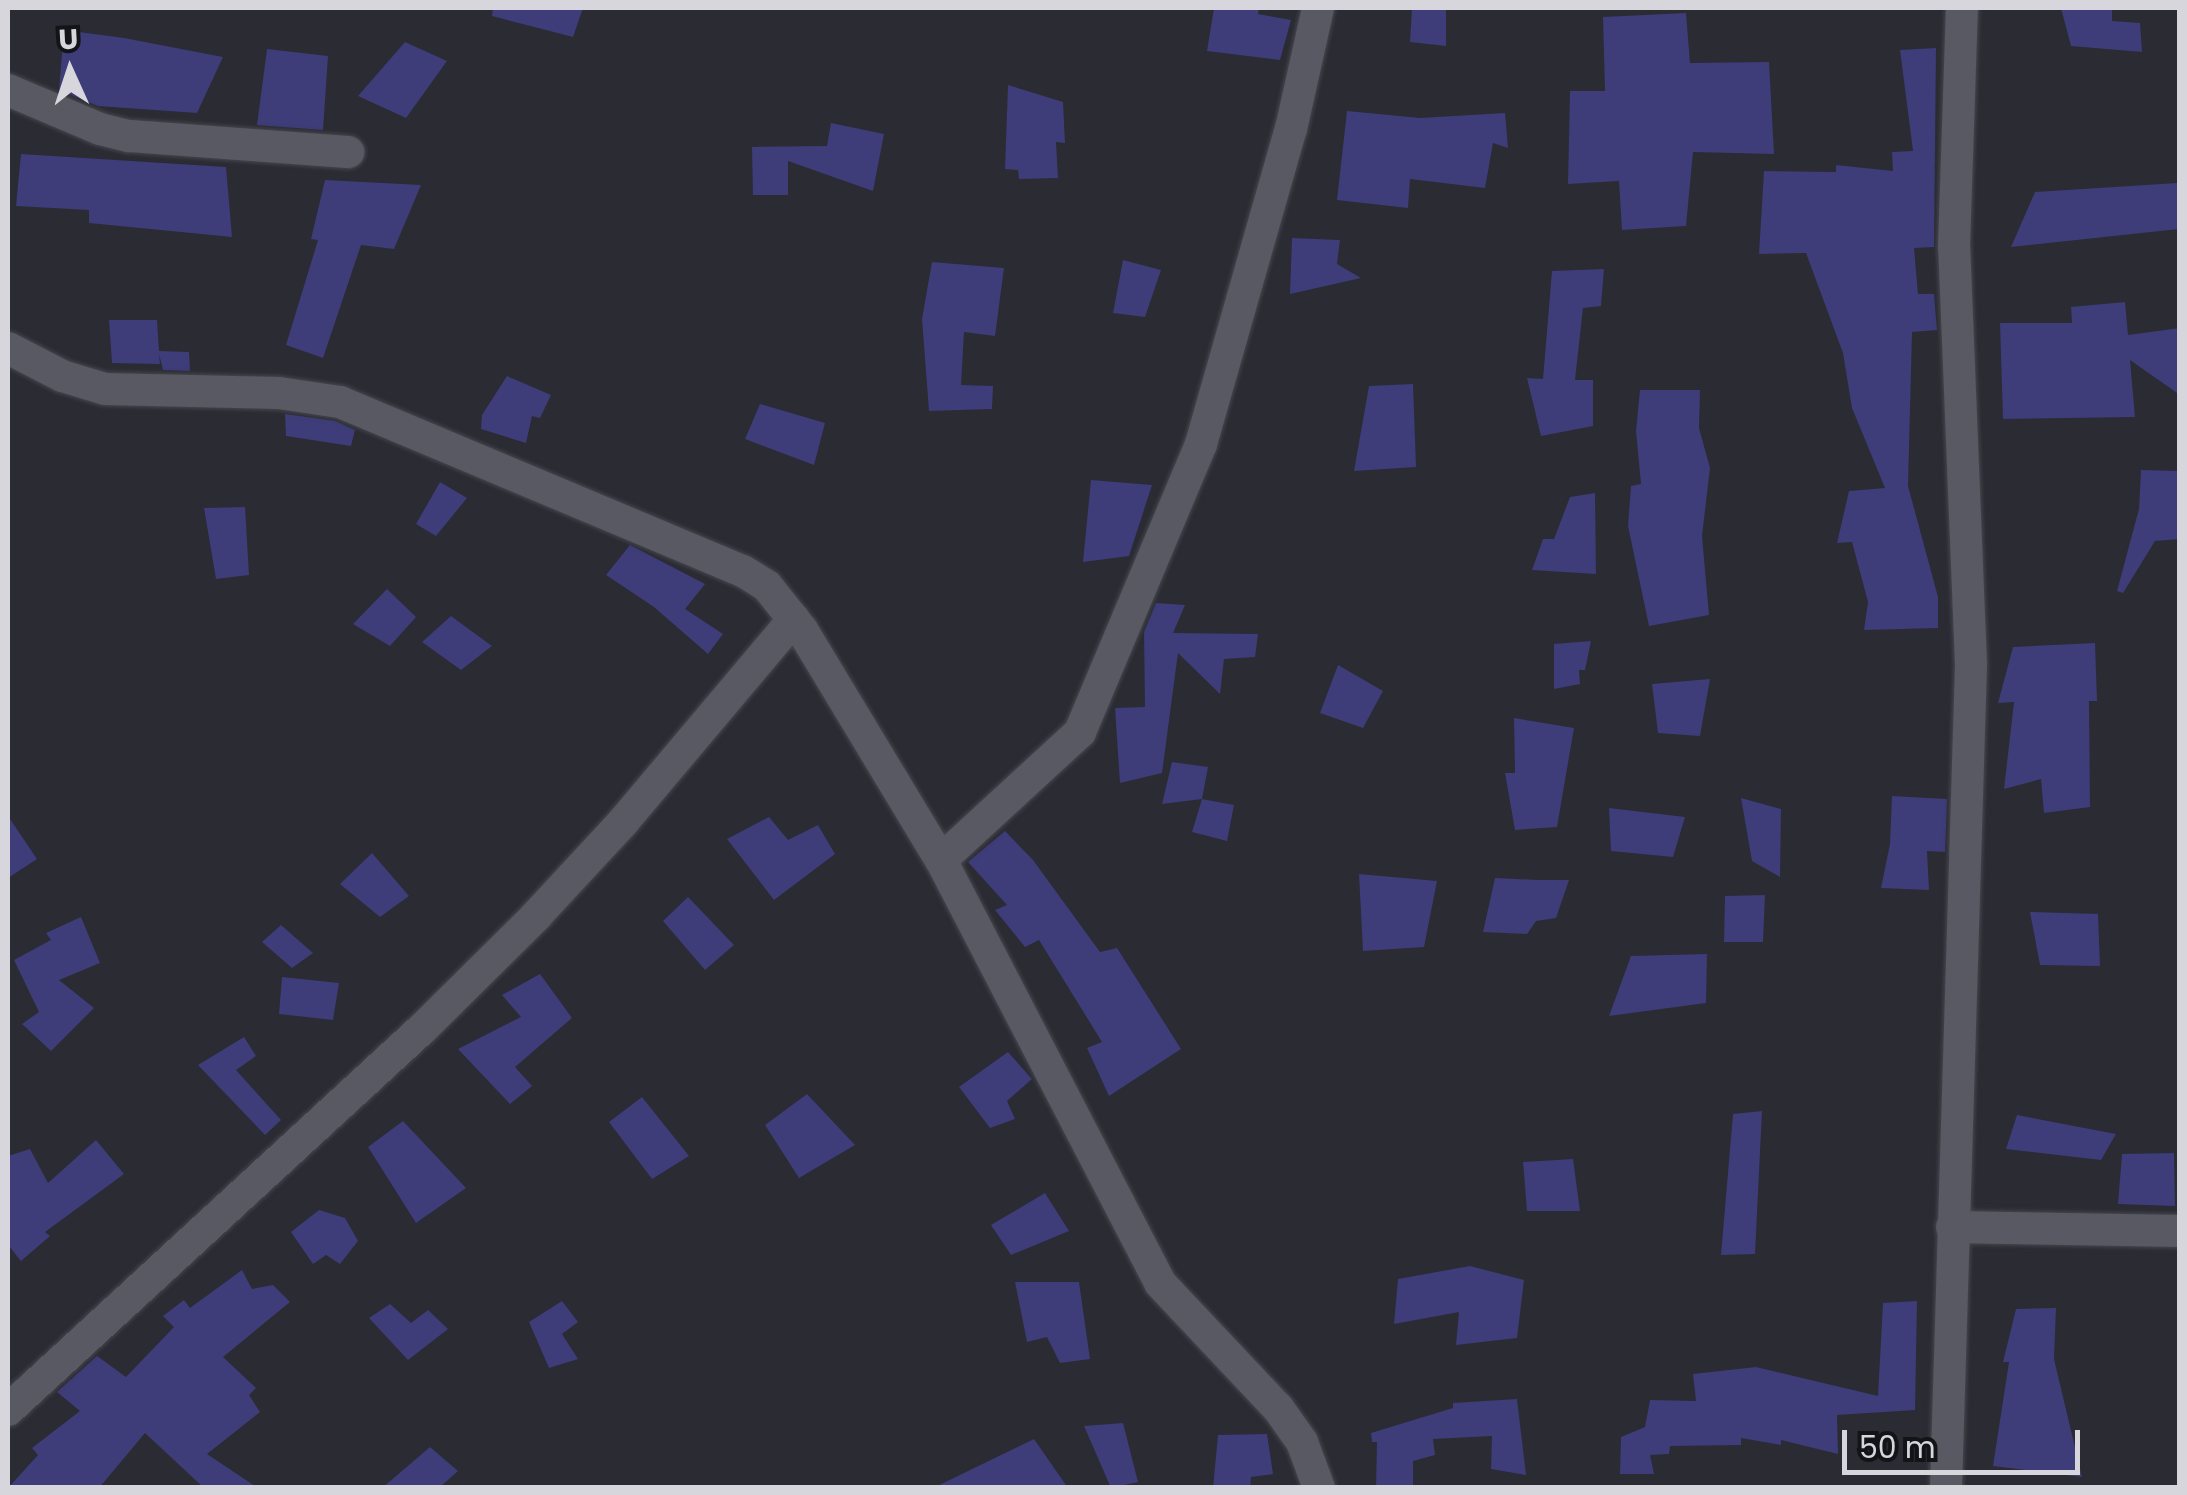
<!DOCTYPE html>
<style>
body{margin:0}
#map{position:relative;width:2187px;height:1495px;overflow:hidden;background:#2a2b33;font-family:Poppins,sans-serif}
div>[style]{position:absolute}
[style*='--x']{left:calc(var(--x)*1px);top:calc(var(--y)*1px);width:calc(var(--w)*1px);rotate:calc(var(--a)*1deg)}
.building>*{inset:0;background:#3e3c79}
.roads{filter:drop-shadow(0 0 2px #46464d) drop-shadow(0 0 2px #46464d)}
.street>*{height:32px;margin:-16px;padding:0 16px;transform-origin:16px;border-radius:16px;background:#585962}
span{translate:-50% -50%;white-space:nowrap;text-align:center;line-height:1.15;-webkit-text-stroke:8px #131417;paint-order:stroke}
.frame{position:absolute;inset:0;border:10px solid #d6d6dc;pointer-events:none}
.north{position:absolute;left:20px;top:20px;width:100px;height:100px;-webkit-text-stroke:8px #131417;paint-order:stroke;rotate:357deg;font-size:28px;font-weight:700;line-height:40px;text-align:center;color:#d6d6dc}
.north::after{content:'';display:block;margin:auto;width:35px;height:45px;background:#d6d6dc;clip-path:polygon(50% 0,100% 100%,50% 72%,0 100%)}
.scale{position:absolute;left:1842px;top:1430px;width:238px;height:45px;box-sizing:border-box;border:5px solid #d6d6dc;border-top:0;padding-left:12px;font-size:30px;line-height:35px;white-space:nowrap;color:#d6d6dc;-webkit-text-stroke:8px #131417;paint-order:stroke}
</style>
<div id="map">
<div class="building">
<div style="clip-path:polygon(493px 8px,583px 8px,573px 37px,492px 16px)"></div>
<div style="clip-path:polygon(1214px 8px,1259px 8px,1258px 14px,1291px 20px,1280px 60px,1207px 51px)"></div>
<div style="clip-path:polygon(1412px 8px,1446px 8px,1446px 46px,1410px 42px)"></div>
<div style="clip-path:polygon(2061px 8px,2112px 8px,2112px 21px,2140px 23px,2142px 52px,2071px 46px)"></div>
<div style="clip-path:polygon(1686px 13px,1690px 63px,1769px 62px,1774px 154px,1693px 152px,1686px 226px,1622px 230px,1619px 181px,1568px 184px,1570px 91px,1605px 91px,1603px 17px)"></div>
<div style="clip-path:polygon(64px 30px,124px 38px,223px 57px,197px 113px,98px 106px,59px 90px)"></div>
<div style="clip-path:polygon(405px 42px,447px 61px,406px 118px,358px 96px)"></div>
<div style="clip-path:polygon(1936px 48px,1934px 247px,1914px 248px,1918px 294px,1934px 294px,1937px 330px,1912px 332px,1908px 486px,1938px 597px,1938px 628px,1864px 630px,1868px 602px,1852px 542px,1837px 543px,1849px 491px,1885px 488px,1852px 408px,1843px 353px,1806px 253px,1759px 254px,1764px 171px,1836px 172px,1836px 165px,1893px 171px,1892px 152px,1913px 151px,1900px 50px)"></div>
<div style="clip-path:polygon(267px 49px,328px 56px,323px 130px,257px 125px)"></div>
<div style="clip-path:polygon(1008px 85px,1063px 102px,1065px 143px,1056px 142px,1058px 178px,1019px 179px,1018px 170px,1005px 169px)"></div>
<div style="clip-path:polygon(1347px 111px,1420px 118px,1505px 113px,1508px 148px,1493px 143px,1485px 188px,1410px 179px,1408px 208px,1337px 200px)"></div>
<div style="clip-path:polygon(831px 123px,884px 134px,873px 191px,788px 161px,788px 195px,753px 195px,752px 147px,827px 146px)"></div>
<div style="clip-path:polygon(21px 154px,226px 167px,232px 237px,89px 223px,89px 210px,16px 206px)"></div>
<div style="clip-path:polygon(325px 180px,421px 185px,394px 249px,361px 245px,323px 358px,286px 345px,318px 240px,311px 239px)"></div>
<div style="clip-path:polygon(2177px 183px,2179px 229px,2011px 247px,2035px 192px)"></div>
<div style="clip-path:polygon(1292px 238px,1340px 240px,1337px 264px,1361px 278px,1290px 294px)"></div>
<div style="clip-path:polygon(1123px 260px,1161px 270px,1145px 317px,1113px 313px)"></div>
<div style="clip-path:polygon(932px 262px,1004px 268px,995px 336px,964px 332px,961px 385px,993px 386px,992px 409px,929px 411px,922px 319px)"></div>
<div style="clip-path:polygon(1604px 269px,1601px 306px,1583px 308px,1575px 380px,1593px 380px,1593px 426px,1541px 436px,1527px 378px,1543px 379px,1552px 271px)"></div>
<div style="clip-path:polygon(2125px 302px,2128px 335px,2180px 328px,2180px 395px,2130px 360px,2135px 417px,2003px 419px,2000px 323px,2072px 323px,2071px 307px)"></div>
<div style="clip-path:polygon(109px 320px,157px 320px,159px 351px,189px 352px,190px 371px,163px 370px,159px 354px,160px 364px,112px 363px)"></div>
<div style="clip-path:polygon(507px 376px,551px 395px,540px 418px,532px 416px,526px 443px,481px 429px,482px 415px)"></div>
<div style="clip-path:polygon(1413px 384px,1416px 467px,1354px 471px,1369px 386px)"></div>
<div style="clip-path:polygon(1640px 390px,1700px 390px,1699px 428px,1710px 468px,1702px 536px,1709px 615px,1649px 626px,1628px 526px,1631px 486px,1641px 484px,1636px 431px)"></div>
<div style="clip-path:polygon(760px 404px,825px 423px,814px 465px,745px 439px)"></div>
<div style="clip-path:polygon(285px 414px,335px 421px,355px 430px,351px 446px,286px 436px)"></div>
<div style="clip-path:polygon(2141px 470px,2180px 471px,2180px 539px,2155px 541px,2123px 593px,2117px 591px,2139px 509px)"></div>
<div style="clip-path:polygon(1091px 480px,1152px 485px,1129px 556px,1083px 562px)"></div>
<div style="clip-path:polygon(440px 482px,467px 498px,436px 536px,416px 524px)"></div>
<div style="clip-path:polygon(1595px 493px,1596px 574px,1532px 570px,1543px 539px,1554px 539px,1570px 497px)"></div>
<div style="clip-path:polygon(245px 507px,249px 575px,216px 579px,204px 508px)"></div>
<div style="clip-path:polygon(630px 545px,705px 584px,685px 609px,723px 634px,708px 654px,654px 607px,606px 575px)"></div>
<div style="clip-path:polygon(387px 589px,416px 617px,390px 646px,353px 624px)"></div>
<div style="clip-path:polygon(1156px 603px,1185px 605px,1173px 633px,1258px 634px,1255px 657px,1224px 659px,1220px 694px,1178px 653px,1162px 773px,1120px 783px,1115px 708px,1145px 707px,1144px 632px)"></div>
<div style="clip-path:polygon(451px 616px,492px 646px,461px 670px,422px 642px)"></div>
<div style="clip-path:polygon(1591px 641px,1585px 670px,1579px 670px,1580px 684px,1554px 689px,1554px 644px)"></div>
<div style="clip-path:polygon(2095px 643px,2097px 701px,2089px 701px,2090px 807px,2044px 813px,2041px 779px,2004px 789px,2014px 702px,1998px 703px,2013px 647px)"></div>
<div style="clip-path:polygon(1338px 665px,1383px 691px,1363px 728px,1320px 713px)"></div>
<div style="clip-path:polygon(1710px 679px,1700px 736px,1658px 733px,1652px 684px)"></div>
<div style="clip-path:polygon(1514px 718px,1574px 728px,1557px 827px,1515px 830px,1505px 773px,1515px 773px)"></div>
<div style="clip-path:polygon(1172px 762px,1208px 767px,1202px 799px,1162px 804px)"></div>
<div style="clip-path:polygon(1892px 796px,1947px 799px,1945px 852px,1927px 851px,1929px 890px,1881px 888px,1890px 844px)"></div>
<div style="clip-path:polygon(1741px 798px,1781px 809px,1780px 877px,1752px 861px)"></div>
<div style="clip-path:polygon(1202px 799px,1234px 805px,1227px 841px,1192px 832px)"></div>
<div style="clip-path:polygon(1609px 808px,1685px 817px,1673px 857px,1611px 851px)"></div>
<div style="clip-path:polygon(8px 816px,37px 859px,8px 878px)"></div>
<div style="clip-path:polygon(769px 817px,788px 840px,818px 825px,835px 854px,774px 900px,727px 839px)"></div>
<div style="clip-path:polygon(1005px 831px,1033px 860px,1100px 952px,1117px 948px,1181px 1049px,1109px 1096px,1087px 1048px,1102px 1042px,1039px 940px,1025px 947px,995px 910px,1007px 905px,968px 862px)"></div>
<div style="clip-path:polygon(372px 853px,409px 896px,380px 917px,340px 884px)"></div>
<div style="clip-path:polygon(1359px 874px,1437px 881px,1424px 947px,1363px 951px)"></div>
<div style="clip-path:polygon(1495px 878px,1538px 880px,1569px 880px,1556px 918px,1536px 921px,1527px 934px,1483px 932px)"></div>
<div style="clip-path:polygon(1765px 895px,1763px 942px,1724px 942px,1725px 896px)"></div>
<div style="clip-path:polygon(688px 897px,734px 945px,705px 970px,663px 921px)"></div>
<div style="clip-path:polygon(2030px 912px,2098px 914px,2100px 966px,2040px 965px)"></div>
<div style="clip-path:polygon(81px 917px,100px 963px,59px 980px,94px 1008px,51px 1051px,22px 1024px,39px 1012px,14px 960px,51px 940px,46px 933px)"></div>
<div style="clip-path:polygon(281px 925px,313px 953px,292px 968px,262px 942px)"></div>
<div style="clip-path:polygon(1707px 954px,1706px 1003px,1609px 1016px,1631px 956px)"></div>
<div style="clip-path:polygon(540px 974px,572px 1018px,515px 1067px,532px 1086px,510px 1104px,458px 1049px,521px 1017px,502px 995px)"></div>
<div style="clip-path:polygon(282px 977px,339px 983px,333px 1020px,279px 1014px)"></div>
<div style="clip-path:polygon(244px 1037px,256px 1056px,236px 1070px,281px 1120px,265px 1135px,198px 1065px)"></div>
<div style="clip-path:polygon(1008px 1052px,1032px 1079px,1007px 1101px,1015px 1119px,990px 1128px,959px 1087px)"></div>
<div style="clip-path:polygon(807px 1094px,855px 1145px,799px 1178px,765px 1125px)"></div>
<div style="clip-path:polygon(642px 1097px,689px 1156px,652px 1179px,609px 1122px)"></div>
<div style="clip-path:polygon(1762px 1111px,1755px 1254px,1721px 1255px,1733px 1114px)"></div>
<div style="clip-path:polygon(2017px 1115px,2116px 1134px,2101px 1160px,2006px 1149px)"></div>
<div style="clip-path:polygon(403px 1121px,466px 1188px,416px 1223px,368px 1147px)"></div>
<div style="clip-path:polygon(96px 1140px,124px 1174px,45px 1232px,50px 1236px,21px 1261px,8px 1245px,8px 1156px,30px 1149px,48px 1183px)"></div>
<div style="clip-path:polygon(2174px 1153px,2175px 1206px,2118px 1204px,2122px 1154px)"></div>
<div style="clip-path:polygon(1573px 1159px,1580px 1211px,1527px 1211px,1523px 1162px)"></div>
<div style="clip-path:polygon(1045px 1193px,1069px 1231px,1011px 1255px,991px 1225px)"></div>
<div style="clip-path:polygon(319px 1210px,345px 1218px,358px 1241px,340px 1264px,326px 1255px,313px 1264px,291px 1232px)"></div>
<div style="clip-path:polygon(1470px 1266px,1524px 1280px,1517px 1338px,1456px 1345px,1459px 1312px,1394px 1324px,1398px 1279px)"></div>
<div style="clip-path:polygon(242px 1270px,252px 1289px,273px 1285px,290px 1302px,223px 1357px,256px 1388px,249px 1395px,260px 1412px,207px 1454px,258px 1488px,204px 1488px,145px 1433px,99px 1488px,8px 1488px,38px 1455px,32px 1448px,80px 1411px,57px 1392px,97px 1356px,126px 1377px,174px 1327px,163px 1316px,184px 1300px,190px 1308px)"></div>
<div style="clip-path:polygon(1015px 1282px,1079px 1282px,1090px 1359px,1060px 1363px,1047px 1337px,1027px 1342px)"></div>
<div style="clip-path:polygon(562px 1301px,578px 1322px,562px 1334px,578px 1359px,549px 1368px,529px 1322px)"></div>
<div style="clip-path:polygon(1917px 1301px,1915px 1410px,1837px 1415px,1838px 1454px,1781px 1440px,1781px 1445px,1741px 1438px,1741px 1445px,1670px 1446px,1669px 1454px,1650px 1455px,1654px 1474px,1620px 1474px,1621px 1437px,1645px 1427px,1650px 1400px,1696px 1401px,1693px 1374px,1756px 1367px,1878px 1396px,1883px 1303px)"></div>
<div style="clip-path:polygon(390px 1304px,411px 1323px,428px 1310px,448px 1329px,408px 1360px,369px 1318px)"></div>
<div style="clip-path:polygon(2056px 1308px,2054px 1359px,2082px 1477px,1993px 1466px,2009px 1362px,2003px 1362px,2016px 1309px)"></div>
<div style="clip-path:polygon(1517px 1399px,1526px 1475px,1491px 1469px,1492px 1436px,1433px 1439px,1435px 1455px,1413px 1461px,1413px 1488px,1376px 1488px,1377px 1442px,1372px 1442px,1371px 1433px,1453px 1408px,1453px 1403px)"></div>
<div style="clip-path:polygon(1123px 1423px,1138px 1482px,1111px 1488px,1084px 1426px)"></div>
<div style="clip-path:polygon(1267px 1434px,1273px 1474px,1251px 1477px,1250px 1488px,1213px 1488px,1218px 1435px)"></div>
<div style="clip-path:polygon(1034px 1439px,1068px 1488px,933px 1488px)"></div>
<div style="clip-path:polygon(430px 1447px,458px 1471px,439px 1488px,382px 1488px)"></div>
</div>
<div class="roads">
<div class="street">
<div style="--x:8;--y:90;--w:100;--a:23"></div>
<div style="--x:100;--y:129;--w:30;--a:14"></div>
<div style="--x:129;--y:136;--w:220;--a:4.2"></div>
<div style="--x:8;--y:348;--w:61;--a:27.4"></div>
<div style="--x:62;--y:376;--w:45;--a:16.8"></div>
<div style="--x:105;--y:389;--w:174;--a:1.3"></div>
<div style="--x:279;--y:393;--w:62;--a:8.4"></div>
<div style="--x:340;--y:402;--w:437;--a:22.8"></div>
<div style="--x:743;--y:571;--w:28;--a:32"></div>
<div style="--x:767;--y:586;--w:56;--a:51.5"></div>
<div style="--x:802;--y:630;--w:269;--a:58.9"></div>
<div style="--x:941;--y:860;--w:476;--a:62.6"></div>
<div style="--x:1160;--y:1283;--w:172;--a:46.7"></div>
<div style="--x:1278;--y:1408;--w:42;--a:54.8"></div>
<div style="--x:1302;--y:1442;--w:49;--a:69.7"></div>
<div style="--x:941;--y:860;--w:189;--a:-42.6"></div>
<div style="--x:1080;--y:732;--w:312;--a:-67.2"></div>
<div style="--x:1201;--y:444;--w:328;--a:-74.1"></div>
<div style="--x:1291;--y:129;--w:124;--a:-77.4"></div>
<div style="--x:1952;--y:1227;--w:228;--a:1"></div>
<div style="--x:8;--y:1410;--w:565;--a:-42.63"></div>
<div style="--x:424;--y:1027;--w:158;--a:-44.7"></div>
<div style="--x:536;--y:916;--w:128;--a:-47.2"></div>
<div style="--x:623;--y:822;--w:265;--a:-49.9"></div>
<div style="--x:1946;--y:1488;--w:823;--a:-88.26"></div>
<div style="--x:1971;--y:665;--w:418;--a:-92.3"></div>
<div style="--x:1954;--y:247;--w:239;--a:-88.1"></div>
</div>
</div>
<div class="frame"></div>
<div class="north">U</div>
<div class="scale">50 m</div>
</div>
